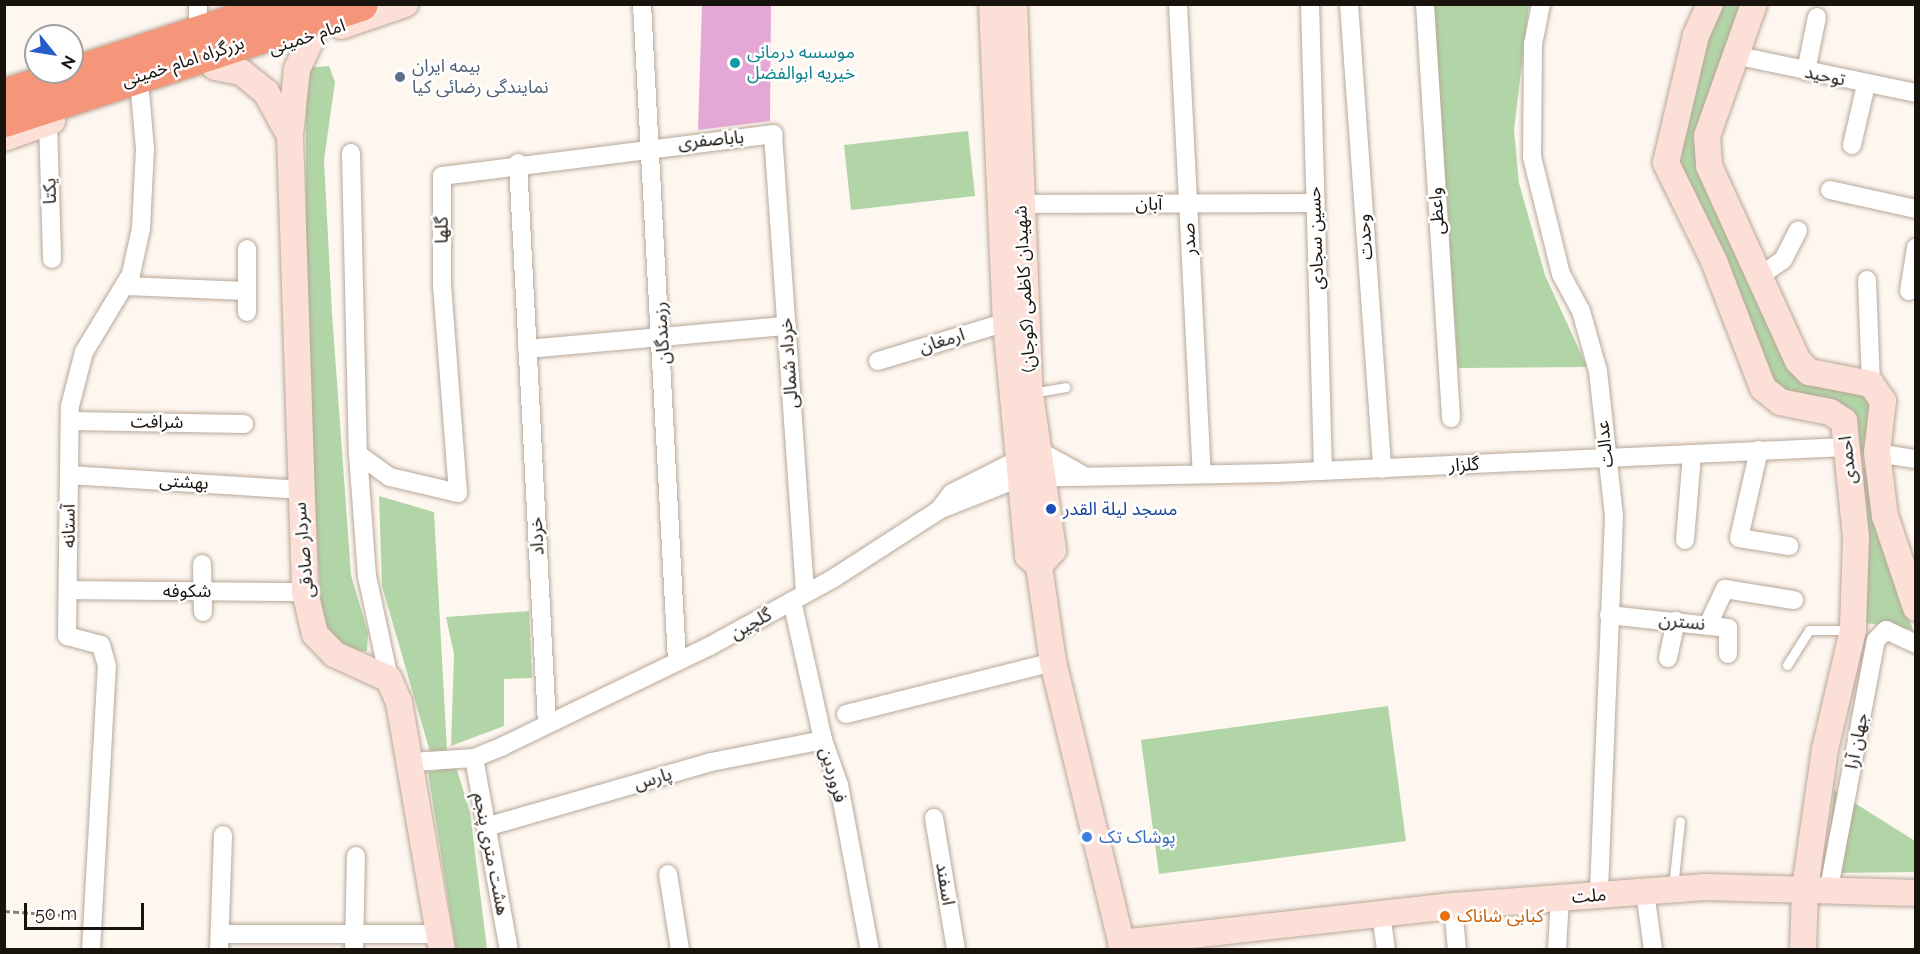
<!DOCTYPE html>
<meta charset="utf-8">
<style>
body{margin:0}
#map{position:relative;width:1920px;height:954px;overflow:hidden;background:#fef7f0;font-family:Raleway,"Noto Sans Arabic",sans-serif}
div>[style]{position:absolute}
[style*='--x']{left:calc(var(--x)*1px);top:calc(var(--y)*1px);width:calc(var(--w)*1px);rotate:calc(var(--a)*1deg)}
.green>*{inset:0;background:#b1d5a7}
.building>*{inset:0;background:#e5a7d6}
.path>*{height:3px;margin-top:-1.5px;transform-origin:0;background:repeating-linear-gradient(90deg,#87807b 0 6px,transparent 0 9px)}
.roads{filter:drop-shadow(0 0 2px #b8a798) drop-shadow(0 0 2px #b8a798)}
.lane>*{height:9px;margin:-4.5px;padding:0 4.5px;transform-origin:4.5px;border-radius:4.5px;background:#fff}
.street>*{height:18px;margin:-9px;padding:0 9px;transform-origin:9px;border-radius:9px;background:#fff}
.secondary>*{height:26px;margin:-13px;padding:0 13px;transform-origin:13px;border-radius:13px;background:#fcdfd7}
.highway>*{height:33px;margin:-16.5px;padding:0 16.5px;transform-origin:16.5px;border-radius:16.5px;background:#f59579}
.dots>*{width:16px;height:16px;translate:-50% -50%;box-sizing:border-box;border:3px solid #fff;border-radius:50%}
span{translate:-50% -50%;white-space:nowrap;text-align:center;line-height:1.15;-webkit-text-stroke:5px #fff;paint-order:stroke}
.street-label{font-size:18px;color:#19130e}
.culture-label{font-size:18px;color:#0d838f}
.left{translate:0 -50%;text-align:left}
.service-label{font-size:18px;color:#4e5e75}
.transit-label{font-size:18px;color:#164399}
.shop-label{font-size:18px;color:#366cbe}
.food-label{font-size:18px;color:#c56008}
.frame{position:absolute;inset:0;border:6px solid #19130e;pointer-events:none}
.north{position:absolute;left:24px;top:24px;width:60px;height:60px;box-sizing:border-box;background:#fff;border:2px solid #a3a19f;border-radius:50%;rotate:120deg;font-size:16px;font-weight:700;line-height:24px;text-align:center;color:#19130e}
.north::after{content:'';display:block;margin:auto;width:21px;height:27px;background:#245dca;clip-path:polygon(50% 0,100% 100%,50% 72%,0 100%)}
.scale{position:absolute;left:24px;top:903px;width:120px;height:27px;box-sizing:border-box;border:3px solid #19130e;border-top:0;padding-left:8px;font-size:18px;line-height:21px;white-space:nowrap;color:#19130e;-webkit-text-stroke:4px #fff;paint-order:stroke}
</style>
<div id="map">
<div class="green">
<div style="clip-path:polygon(1434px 5px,1529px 5px,1514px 130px,1519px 183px,1545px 275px,1587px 367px,1458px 368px)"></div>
<div style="clip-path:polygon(1719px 5px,1751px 5px,1702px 129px,1791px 361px,1847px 384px,1875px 403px,1872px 453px,1854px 454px,1852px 430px,1771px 384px,1677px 177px,1676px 132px)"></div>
<div style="clip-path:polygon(329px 66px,335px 82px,324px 160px,332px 313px,351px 575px,368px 633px,367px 651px,352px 652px,338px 647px,322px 625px,306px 340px,306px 68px)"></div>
<div style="clip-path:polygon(968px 131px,975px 196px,851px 210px,844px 145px)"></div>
<div style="clip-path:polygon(1874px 467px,1900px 594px,1913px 630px,1859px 622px,1855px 468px)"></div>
<div style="clip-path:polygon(379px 496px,434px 512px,447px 751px,430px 752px,382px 586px)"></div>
<div style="clip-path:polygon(529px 611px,532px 678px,504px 679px,504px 726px,451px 746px,454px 654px,446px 617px)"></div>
<div style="clip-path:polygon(1388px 706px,1406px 841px,1159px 874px,1141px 740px)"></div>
<div style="clip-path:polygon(456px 767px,470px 812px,487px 949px,456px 949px,428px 772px)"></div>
<div style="clip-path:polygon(1834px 790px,1915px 841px,1915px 872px,1835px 873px,1827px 868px)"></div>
</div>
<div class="building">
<div style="clip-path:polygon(702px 4px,771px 4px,770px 121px,698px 130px)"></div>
</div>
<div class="path">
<div style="--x:4;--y:911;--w:74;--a:3.9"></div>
</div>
<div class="roads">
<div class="lane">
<div style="--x:1032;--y:393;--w:34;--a:-10"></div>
<div style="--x:1787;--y:665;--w:41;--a:-57.8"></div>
<div style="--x:1809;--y:630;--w:43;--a:0"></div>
<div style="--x:1673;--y:887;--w:66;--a:-83.9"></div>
</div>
<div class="street">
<div style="--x:198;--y:4;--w:12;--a:90"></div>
<div style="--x:642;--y:4;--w:658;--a:86.95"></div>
<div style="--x:1178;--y:4;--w:470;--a:87.1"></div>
<div style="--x:1310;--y:4;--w:467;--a:88.4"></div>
<div style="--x:1349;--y:4;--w:466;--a:85.9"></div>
<div style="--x:1425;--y:4;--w:415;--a:86.4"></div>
<div style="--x:1541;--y:4;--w:41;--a:101.3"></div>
<div style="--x:1533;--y:44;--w:113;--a:90.5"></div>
<div style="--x:1532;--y:157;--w:121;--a:76.1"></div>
<div style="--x:1561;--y:274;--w:42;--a:61.6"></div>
<div style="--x:1581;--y:311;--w:62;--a:74.2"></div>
<div style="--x:1598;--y:371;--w:147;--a:83.7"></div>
<div style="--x:1614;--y:517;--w:378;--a:92.3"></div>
<div style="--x:1734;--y:55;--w:186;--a:11.8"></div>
<div style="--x:1806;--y:71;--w:55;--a:-78.5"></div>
<div style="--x:48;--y:122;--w:137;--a:88.3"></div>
<div style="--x:1852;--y:145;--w:62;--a:-76.9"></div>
<div style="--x:351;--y:153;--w:301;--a:88.7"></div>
<div style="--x:358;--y:454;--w:122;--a:85.8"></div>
<div style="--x:367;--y:576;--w:105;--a:77.9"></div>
<div style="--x:518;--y:163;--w:561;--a:87.04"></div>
<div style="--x:1830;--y:190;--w:88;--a:12.5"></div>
<div style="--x:1020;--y:204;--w:295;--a:-0.2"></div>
<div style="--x:1760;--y:276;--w:28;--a:-35"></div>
<div style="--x:1783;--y:260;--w:33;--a:-63"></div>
<div style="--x:1867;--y:280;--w:104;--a:87.8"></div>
<div style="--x:126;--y:286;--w:120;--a:2.4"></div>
<div style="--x:1909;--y:291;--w:44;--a:-80.8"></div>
<div style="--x:247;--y:312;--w:63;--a:-90"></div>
<div style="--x:527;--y:349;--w:261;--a:-5.1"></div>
<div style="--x:878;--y:361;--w:134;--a:-16.9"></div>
<div style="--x:70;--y:421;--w:174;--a:1"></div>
<div style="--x:1759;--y:450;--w:90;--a:102.8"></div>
<div style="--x:1739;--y:538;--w:51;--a:9.1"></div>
<div style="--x:1877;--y:453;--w:39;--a:9"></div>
<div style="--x:358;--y:454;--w:39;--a:36"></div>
<div style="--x:390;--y:477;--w:70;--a:13.2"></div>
<div style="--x:458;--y:493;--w:208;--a:-94.4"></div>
<div style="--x:442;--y:286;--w:110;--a:-90"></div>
<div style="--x:442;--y:176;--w:334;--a:-7.2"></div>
<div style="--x:773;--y:134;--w:459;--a:86"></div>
<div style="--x:69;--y:475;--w:230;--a:3.7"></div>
<div style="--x:939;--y:510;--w:21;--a:-53"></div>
<div style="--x:952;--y:493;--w:96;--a:-26.6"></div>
<div style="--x:1038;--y:450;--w:49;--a:29.2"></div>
<div style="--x:1685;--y:540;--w:86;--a:-85.3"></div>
<div style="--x:202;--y:564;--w:48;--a:88.8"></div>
<div style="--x:68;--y:590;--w:237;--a:0.5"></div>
<div style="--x:792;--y:601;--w:142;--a:77.4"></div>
<div style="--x:823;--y:740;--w:48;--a:70.4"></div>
<div style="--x:839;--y:785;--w:168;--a:79.4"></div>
<div style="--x:1609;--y:615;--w:120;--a:6.2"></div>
<div style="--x:1728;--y:628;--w:26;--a:90"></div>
<div style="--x:1708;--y:625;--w:40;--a:-65"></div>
<div style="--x:1725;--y:589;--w:70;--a:9.1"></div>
<div style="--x:1668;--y:658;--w:38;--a:-78"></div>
<div style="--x:846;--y:714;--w:213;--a:-14.1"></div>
<div style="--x:474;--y:758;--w:195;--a:79.7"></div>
<div style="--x:412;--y:762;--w:62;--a:-3.7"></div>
<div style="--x:474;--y:758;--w:31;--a:-22"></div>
<div style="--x:503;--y:746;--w:228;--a:-25.8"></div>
<div style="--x:708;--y:647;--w:144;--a:-28.7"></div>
<div style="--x:834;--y:578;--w:125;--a:-32.9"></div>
<div style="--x:939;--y:510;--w:86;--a:-21.8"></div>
<div style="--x:1019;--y:478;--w:258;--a:-1.1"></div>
<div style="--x:1277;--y:473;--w:569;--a:-2.62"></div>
<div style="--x:934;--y:818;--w:134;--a:80.5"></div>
<div style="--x:486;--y:827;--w:234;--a:-16.1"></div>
<div style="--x:711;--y:762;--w:114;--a:-11.1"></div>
<div style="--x:668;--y:874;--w:77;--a:81"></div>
<div style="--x:1829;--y:888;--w:252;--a:-79.3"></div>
<div style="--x:1876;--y:640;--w:14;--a:-45"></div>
<div style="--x:1886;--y:630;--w:33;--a:25"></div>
<div style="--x:1645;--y:892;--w:59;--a:82.1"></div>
<div style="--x:1453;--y:906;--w:44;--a:84.8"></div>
<div style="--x:1381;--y:914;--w:36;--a:82"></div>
<div style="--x:220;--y:934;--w:220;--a:0"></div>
<div style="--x:91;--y:950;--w:284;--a:-86.8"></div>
<div style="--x:107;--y:666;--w:22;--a:-106"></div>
<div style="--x:101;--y:645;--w:35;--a:-165"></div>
<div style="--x:67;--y:636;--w:230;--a:-89.3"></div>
<div style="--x:70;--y:406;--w:56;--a:-75.5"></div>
<div style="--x:84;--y:352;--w:91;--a:-58.9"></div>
<div style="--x:131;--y:274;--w:47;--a:-77.7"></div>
<div style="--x:141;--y:228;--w:79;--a:-87.1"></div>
<div style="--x:145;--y:149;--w:57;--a:-95"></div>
<div style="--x:219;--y:950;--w:115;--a:-88"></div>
<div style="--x:354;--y:950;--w:94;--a:-88.8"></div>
<div style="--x:1557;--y:950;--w:52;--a:-86.7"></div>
</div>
<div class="secondary">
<div style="--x:992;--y:4;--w:318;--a:87.5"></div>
<div style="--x:1006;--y:322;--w:235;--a:84.6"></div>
<div style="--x:1028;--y:556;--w:15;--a:42"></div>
<div style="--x:1039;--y:566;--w:97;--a:81.7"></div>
<div style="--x:1053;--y:662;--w:296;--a:76.3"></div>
<div style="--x:1014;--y:4;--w:390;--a:87.7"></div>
<div style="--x:1030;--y:394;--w:158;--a:81.6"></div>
<div style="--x:1053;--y:550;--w:21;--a:131"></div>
<div style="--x:1710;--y:4;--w:34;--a:114"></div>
<div style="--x:1696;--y:35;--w:131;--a:103.2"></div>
<div style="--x:1666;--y:163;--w:109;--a:63.9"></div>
<div style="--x:1714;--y:261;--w:136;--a:68.9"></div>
<div style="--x:1763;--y:388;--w:22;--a:39"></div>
<div style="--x:1780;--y:402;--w:51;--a:11.3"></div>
<div style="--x:1830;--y:412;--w:17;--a:33"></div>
<div style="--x:1844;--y:421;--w:118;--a:84.1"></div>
<div style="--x:1856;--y:538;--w:92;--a:91.9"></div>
<div style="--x:1853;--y:630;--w:122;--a:103.2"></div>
<div style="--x:1825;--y:749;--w:140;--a:98.2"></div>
<div style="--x:1805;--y:888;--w:62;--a:91.8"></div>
<div style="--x:1754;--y:4;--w:140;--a:109.6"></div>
<div style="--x:1707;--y:136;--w:30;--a:86"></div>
<div style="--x:1709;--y:166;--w:214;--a:65.5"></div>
<div style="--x:1798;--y:361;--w:16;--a:45"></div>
<div style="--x:1809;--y:372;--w:63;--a:11"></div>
<div style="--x:1871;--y:384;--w:21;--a:55"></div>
<div style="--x:1883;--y:401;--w:52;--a:96.6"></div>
<div style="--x:1877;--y:453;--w:64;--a:82.8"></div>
<div style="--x:1885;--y:516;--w:97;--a:71.4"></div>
<div style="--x:341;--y:26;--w:68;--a:-19"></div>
<div style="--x:313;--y:35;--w:38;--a:115"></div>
<div style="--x:297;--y:69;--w:67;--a:96"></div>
<div style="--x:290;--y:136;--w:456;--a:88.1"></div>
<div style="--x:305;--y:592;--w:43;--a:76.6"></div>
<div style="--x:315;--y:634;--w:28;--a:46"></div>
<div style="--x:334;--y:654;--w:60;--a:24.4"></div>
<div style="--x:389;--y:679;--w:25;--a:67"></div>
<div style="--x:399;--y:702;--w:252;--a:80.2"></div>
<div style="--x:215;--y:67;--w:26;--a:11"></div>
<div style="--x:241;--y:72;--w:32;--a:39"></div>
<div style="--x:266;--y:92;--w:50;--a:61.4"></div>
<div style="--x:4;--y:138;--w:51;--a:-19.5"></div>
<div style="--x:1121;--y:943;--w:334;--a:-6.4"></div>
<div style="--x:1453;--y:906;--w:253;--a:-4.3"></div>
<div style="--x:1705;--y:887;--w:211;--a:1.6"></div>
</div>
<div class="highway">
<div style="--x:4;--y:95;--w:296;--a:-17.9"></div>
<div style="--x:4;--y:120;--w:375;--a:-18"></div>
</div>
</div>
<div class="dots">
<div style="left:735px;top:63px;background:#0f9aa8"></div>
<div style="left:400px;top:77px;background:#5c6f8a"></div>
<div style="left:1051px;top:509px;background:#1a4fb4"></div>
<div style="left:1087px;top:837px;background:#3f7fe0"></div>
<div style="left:1445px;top:916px;background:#e8710a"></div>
</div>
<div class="street-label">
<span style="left:307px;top:37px;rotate:-18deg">امام خمینی</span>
<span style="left:183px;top:62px;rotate:-18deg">بزرگراه امام خمینی</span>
<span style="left:1825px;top:76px;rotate:12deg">توحید</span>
<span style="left:711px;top:140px;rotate:-5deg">باباصفری</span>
<span style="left:50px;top:191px;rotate:-91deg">یکتا</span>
<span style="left:1149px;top:204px;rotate:1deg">آبان</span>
<span style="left:1437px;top:211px;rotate:-94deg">واعظی</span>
<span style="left:442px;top:230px;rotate:-90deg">گلها</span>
<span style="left:1365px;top:237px;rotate:-94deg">وحدت</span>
<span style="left:1316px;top:238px;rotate:-92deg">حسین سجادی</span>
<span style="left:1189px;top:239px;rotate:-93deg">صدر</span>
<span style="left:1025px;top:289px;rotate:-93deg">شهیدان کاظمی (کوجان)</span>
<span style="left:662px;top:333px;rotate:-94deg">رزمندگان</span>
<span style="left:942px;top:341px;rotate:-17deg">ارمغان</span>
<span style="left:789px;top:363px;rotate:-94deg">خرداد شمالی</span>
<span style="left:157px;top:422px;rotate:1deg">شرافت</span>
<span style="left:1605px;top:444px;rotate:-96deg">عدالت</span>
<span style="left:1848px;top:460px;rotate:-96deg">احمدی</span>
<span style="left:1464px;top:465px;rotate:-3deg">گلزار</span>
<span style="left:184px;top:482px;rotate:3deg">بهشتی</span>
<span style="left:69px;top:526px;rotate:-90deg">آستانه</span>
<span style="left:537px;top:536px;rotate:-93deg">خرداد</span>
<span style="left:304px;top:550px;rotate:-95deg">سردار صادقی</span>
<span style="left:187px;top:591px">شکوفه</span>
<span style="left:1682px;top:622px;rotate:6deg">نسترن</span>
<span style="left:751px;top:624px;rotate:-29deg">گلچین</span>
<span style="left:1857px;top:741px;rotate:-79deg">جهان آرا</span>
<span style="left:833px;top:775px;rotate:74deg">فروردین</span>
<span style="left:653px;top:779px;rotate:-16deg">پارس</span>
<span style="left:491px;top:854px;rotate:79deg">هشت متری پنجم</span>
<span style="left:945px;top:884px;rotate:81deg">اسفند</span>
<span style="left:1589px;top:896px;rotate:-4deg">ملت</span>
</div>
<div class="culture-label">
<span class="left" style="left:747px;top:63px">موسسه درمانی<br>خیریه ابوالفضل</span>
</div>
<div class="service-label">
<span class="left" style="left:412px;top:77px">بیمه ایران<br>نمایندگی رضائی کيا</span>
</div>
<div class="transit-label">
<span class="left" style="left:1063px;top:509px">مسجد لیلة القدر</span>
</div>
<div class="shop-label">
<span class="left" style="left:1099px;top:837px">پوشاک تک</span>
</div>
<div class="food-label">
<span class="left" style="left:1457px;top:916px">کبابی شاناک</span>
</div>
<div class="frame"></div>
<div class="north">N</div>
<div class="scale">50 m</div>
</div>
